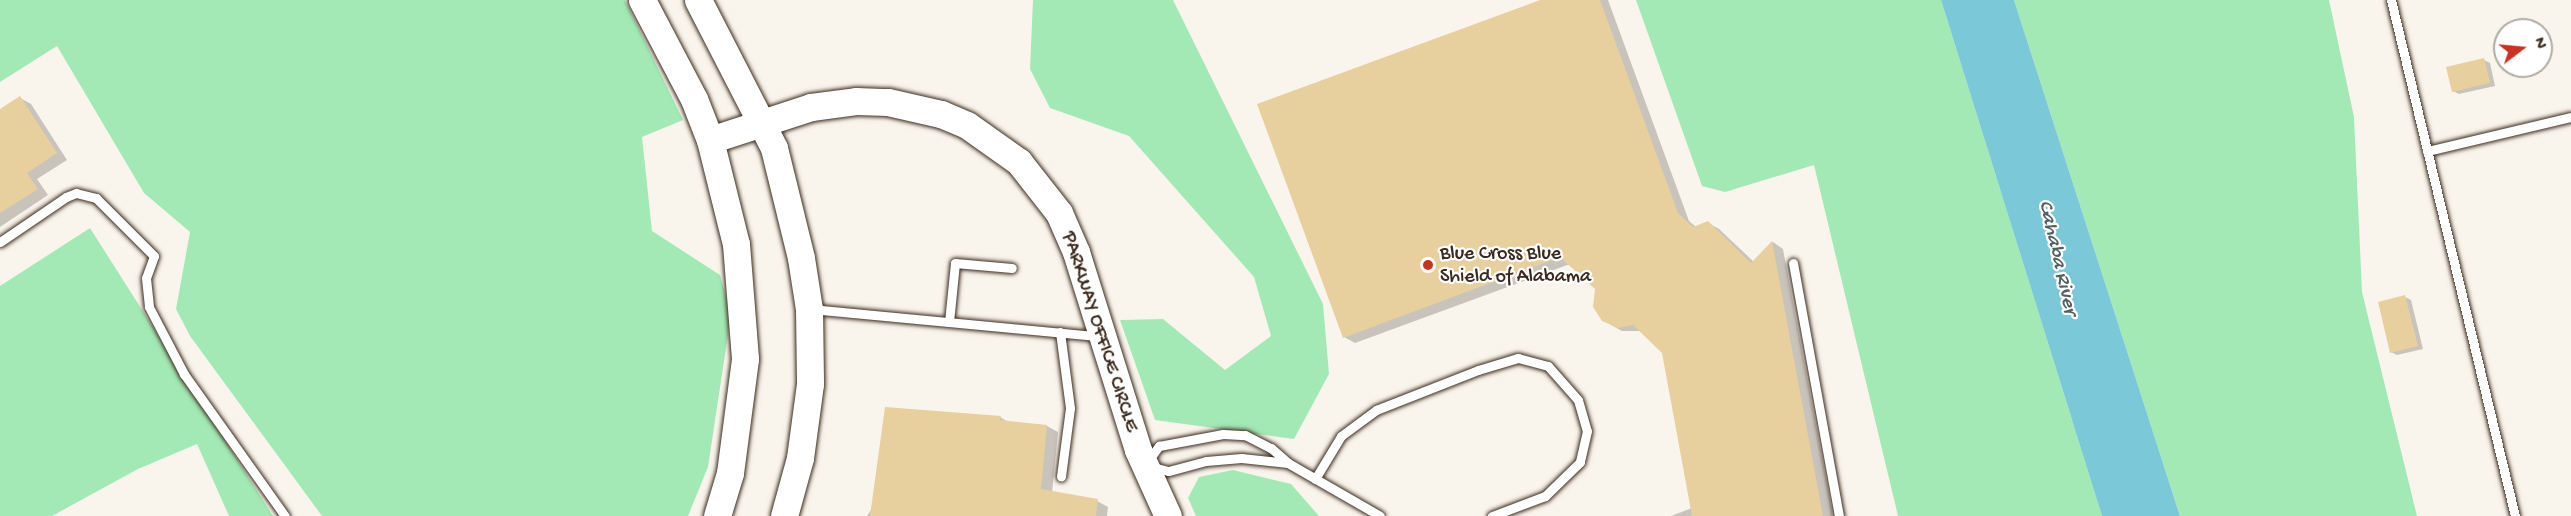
<!DOCTYPE html>
<style>
body{margin:0}
#map{position:relative;width:2571px;height:516px;overflow:hidden;background:#faf5ec;font-family:"Gochi Hand",sans-serif}
div>[style]{position:absolute}
[style*='--x']{left:calc(var(--x)*1px);top:calc(var(--y)*1px);width:calc(var(--w)*1px);rotate:calc(var(--a)*1deg)}
.green>*{inset:0;background:#a3e9b5}
.water>*{inset:0;background:#7ac8d8}
.shadow>*{inset:0;background:#0003}
.building>*{inset:0;background:#e7cf9e}
.roads{filter:drop-shadow(0 0 2px #3b2a1e) drop-shadow(0 0 2px #3b2a1e)}
.lane>*{height:9px;margin:-4.5px;padding:0 4.5px;transform-origin:4.5px;border-radius:4.5px;background:#fff}
.secondary>*{height:27px;margin:-13.5px;padding:0 13.5px;transform-origin:13.5px;border-radius:13.5px;background:#fff}
.dots>*{width:16px;height:16px;translate:-50% -50%;box-sizing:border-box;border:3px solid #fff;border-radius:50%}
span{translate:-50% -50%;white-space:nowrap;text-align:center;line-height:1.15;-webkit-text-stroke:4.5px #fff;paint-order:stroke}
.poi-label{font-size:20px;color:#3b2a1e}
.left{translate:0 -50%;text-align:left}
.street-label{font-size:20px;color:#3b2a1e}
.water-label{font-size:21px;color:#51615f;font-style:italic}
.north{position:absolute;left:2493px;top:18px;width:60px;height:60px;box-sizing:border-box;background:#fff;border:2px solid #b1aaa5;border-radius:50%;rotate:74deg;font-size:16px;font-weight:700;line-height:24px;text-align:center;color:#3b2a1e}
.north::after{content:'';display:block;margin:auto;width:21px;height:27px;background:#c8321e;clip-path:polygon(50% 0,100% 100%,50% 72%,0 100%)}
</style>
<div id="map">
<div class="green">
<div style="clip-path:polygon(0 0,625px 0,683px 120px,642px 137px,652px 231px,720px 275px,731px 315px,708px 467px,688px 516px,322px 516px,190px 336px,176px 309px,190px 232px,144px 193px,57px 46px,0 82px)"></div>
<div style="clip-path:polygon(1033px 0,1173px 0,1323px 304px,1329px 374px,1294px 439px,1155px 420px,1120px 320px,1163px 319px,1225px 370px,1271px 336px,1254px 277px,1129px 136px,1050px 108px,1030px 69px)"></div>
<div style="clip-path:polygon(1636px 0,1941px 0,2102px 516px,1898px 516px,1814px 165px,1725px 192px,1702px 186px)"></div>
<div style="clip-path:polygon(2014px 0,2329px 0,2354px 117px,2362px 292px,2417px 516px,2180px 516px)"></div>
<div style="clip-path:polygon(90px 228px,273px 516px,229px 516px,197px 444px,138px 469px,52px 516px,0 516px,0 286px)"></div>
<div style="clip-path:polygon(1233px 470px,1291px 484px,1319px 516px,1196px 516px,1188px 498px,1199px 477px)"></div>
</div>
<div class="water">
<div style="clip-path:polygon(1941px 0,2014px 0,2180px 516px,2102px 516px)"></div>
</div>
<div class="shadow">
<div style="clip-path:polygon(1544px 0,1608px 0,1689px 221px,1696px 227px,1708px 223px,1719px 229px,1754px 262px,1773px 242px,1783px 249px,1833px 516px,1671px 516px,1692px 508px,1664px 352px,1641px 331px,1622px 331px,1611px 325px,1596px 288px,1570px 264px,1355px 343px,1344px 337px)"></div>
<div style="clip-path:polygon(2484px 60px,2490px 63px,2495px 86px,2459px 94px,2453px 91px)"></div>
<div style="clip-path:polygon(20px 98px,31px 104px,67px 160px,37px 179px,48px 195px,0 227px,0 111px)"></div>
<div style="clip-path:polygon(2405px 297px,2411px 300px,2423px 349px,2397px 355px,2391px 352px)"></div>
<div style="clip-path:polygon(1000px 417px,1008px 422px,1047px 426px,1058px 432px,1052px 493px,1097px 501px,1108px 507px,1107px 516px,867px 516px,873px 507px)"></div>
</div>
<div class="building">
<div style="clip-path:polygon(1540px 0,1600px 0,1678px 213px,1693px 227px,1708px 221px,1751px 263px,1772px 241px,1823px 516px,1692px 516px,1662px 353px,1633px 325px,1618px 328px,1602px 321px,1593px 307px,1595px 289px,1560px 257px,1343px 338px,1257px 104px)"></div>
<div style="clip-path:polygon(2484px 58px,2490px 83px,2452px 92px,2446px 67px)"></div>
<div style="clip-path:polygon(20px 96px,57px 153px,27px 173px,38px 189px,0 213px,0 109px)"></div>
<div style="clip-path:polygon(2405px 295px,2418px 346px,2390px 353px,2378px 302px)"></div>
<div style="clip-path:polygon(885px 407px,1001px 416px,1000px 420px,1047px 425px,1041px 489px,1098px 499px,1096px 516px,870px 516px)"></div>
</div>
<div class="roads">
<div class="lane">
<div style="--x:2391;--y:0;--w:531;--a:76.49"></div>
<div style="--x:2427;--y:151;--w:148;--a:-13.3"></div>
<div style="--x:0;--y:242;--w:80;--a:-34.3"></div>
<div style="--x:66;--y:197;--w:11;--a:-22"></div>
<div style="--x:76;--y:193;--w:21;--a:14"></div>
<div style="--x:96;--y:198;--w:82;--a:45"></div>
<div style="--x:154;--y:256;--w:23;--a:110"></div>
<div style="--x:146;--y:278;--w:29;--a:84"></div>
<div style="--x:149;--y:307;--w:76;--a:62.4"></div>
<div style="--x:184;--y:374;--w:174;--a:54.6"></div>
<div style="--x:1793;--y:263;--w:257;--a:79.7"></div>
<div style="--x:810;--y:309;--w:289;--a:5.4"></div>
<div style="--x:949;--y:322;--w:59;--a:-84.2"></div>
<div style="--x:955;--y:263;--w:57;--a:5"></div>
<div style="--x:1060;--y:332;--w:77;--a:82.5"></div>
<div style="--x:1070;--y:408;--w:69;--a:97.5"></div>
<div style="--x:1223;--y:434;--w:22;--a:3"></div>
<div style="--x:1245;--y:435;--w:29;--a:27"></div>
<div style="--x:1271;--y:448;--w:23;--a:41"></div>
<div style="--x:1288;--y:463;--w:47;--a:-173.9"></div>
<div style="--x:1241;--y:458;--w:35;--a:175"></div>
<div style="--x:1206;--y:461;--w:39;--a:165"></div>
<div style="--x:1168;--y:471;--w:24;--a:-165"></div>
<div style="--x:1145;--y:465;--w:24;--a:-54"></div>
<div style="--x:1159;--y:446;--w:65;--a:-10.6"></div>
<div style="--x:1288;--y:463;--w:106;--a:29.9"></div>
<div style="--x:1315;--y:479;--w:50;--a:-58.8"></div>
<div style="--x:1341;--y:436;--w:44;--a:-36.6"></div>
<div style="--x:1376;--y:410;--w:110;--a:-21.4"></div>
<div style="--x:1478;--y:370;--w:42;--a:-16.7"></div>
<div style="--x:1518;--y:358;--w:31;--a:15"></div>
<div style="--x:1548;--y:366;--w:45;--a:48.6"></div>
<div style="--x:1578;--y:400;--w:32;--a:74"></div>
<div style="--x:1587;--y:431;--w:32;--a:103"></div>
<div style="--x:1580;--y:462;--w:49;--a:135.8"></div>
<div style="--x:1545;--y:496;--w:57;--a:159.3"></div>
</div>
<div class="secondary">
<div style="--x:642;--y:0;--w:112;--a:62.3"></div>
<div style="--x:694;--y:99;--w:44;--a:68.7"></div>
<div style="--x:710;--y:140;--w:107;--a:76"></div>
<div style="--x:736;--y:244;--w:115;--a:85.5"></div>
<div style="--x:745;--y:359;--w:115;--a:97.5"></div>
<div style="--x:730;--y:473;--w:45;--a:106.8"></div>
<div style="--x:698;--y:0;--w:166;--a:62.8"></div>
<div style="--x:774;--y:148;--w:113;--a:76.2"></div>
<div style="--x:801;--y:258;--w:52;--a:81.1"></div>
<div style="--x:809;--y:309;--w:75;--a:89.2"></div>
<div style="--x:810;--y:384;--w:75;--a:97.7"></div>
<div style="--x:800;--y:458;--w:60;--a:105.4"></div>
<div style="--x:710;--y:140;--w:106;--a:-18.1"></div>
<div style="--x:811;--y:107;--w:45;--a:-7.6"></div>
<div style="--x:856;--y:101;--w:32;--a:2"></div>
<div style="--x:888;--y:102;--w:54;--a:12.8"></div>
<div style="--x:941;--y:114;--w:28;--a:23"></div>
<div style="--x:967;--y:125;--w:64;--a:35.4"></div>
<div style="--x:1019;--y:162;--w:65;--a:51.9"></div>
<div style="--x:1059;--y:213;--w:43;--a:66.4"></div>
<div style="--x:1076;--y:252;--w:207;--a:72.6"></div>
<div style="--x:1138;--y:450;--w:72;--a:65.6"></div>
</div>
</div>
<div class="dots">
<div style="left:1428px;top:265px;background:#c8321e"></div>
</div>
<div class="poi-label">
<span class="left" style="left:1440px;top:266px">Blue Cross Blue<br>Shield of Alabama</span>
</div>
<div class="street-label">
<span style="left:1099px;top:332px;rotate:72deg">PARKWAY OFFICE CIRCLE</span>
</div>
<div class="water-label">
<span style="left:2056px;top:258px;rotate:77deg">Cahaba River</span>
</div>
<div class="north">N</div>
</div>
